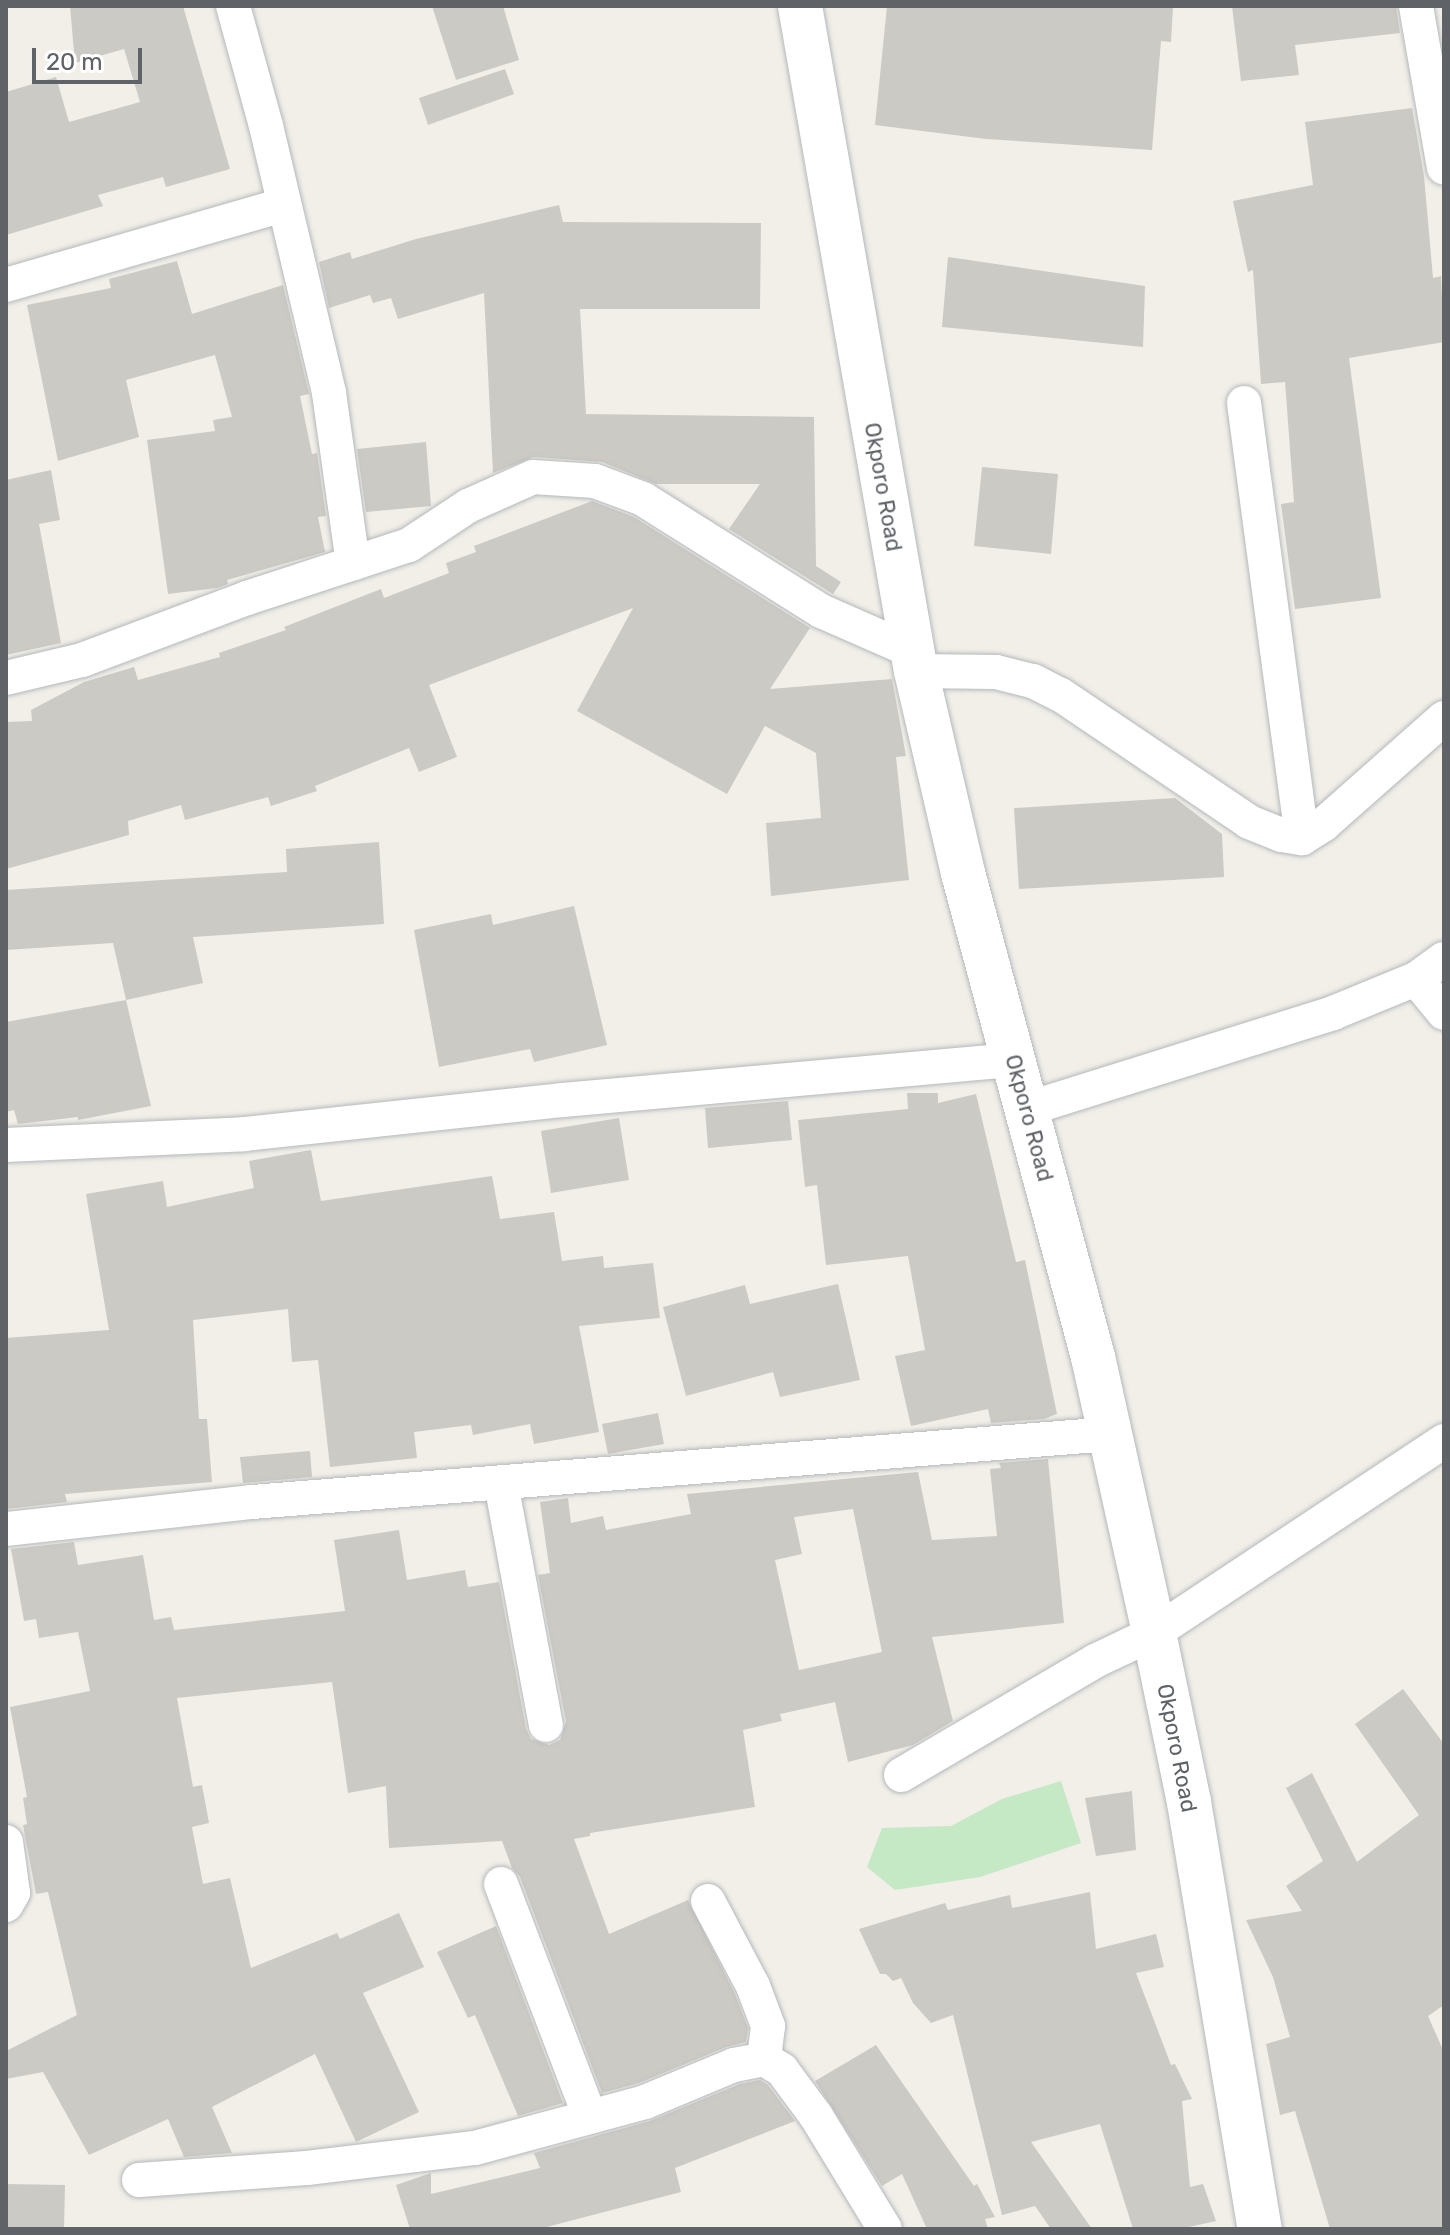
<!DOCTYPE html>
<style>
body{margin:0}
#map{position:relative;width:1450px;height:2235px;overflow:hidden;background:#f1efe8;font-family:Rubik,sans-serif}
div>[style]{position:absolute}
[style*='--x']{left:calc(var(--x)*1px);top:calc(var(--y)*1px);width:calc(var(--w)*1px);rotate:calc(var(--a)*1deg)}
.green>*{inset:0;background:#c5e8c5}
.building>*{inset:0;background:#cccac5}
.roads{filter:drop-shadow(0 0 2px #b5b8bc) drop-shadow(0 0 2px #b5b8bc)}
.street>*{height:34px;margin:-17px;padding:0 17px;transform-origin:17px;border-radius:17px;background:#fff}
.secondary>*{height:44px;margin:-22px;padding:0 22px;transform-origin:22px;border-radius:22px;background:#fff}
span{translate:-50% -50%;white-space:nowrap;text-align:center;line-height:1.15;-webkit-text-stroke:6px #fff;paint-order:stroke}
.street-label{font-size:22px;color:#5f6368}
.frame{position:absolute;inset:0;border:8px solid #5f6368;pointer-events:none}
.scale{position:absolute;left:32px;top:48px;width:110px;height:36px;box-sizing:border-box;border:4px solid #5f6368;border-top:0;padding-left:10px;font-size:24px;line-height:28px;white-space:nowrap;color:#5f6368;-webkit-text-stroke:6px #fff;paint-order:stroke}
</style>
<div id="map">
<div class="green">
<div style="clip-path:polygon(1061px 1781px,1081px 1843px,980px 1877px,895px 1890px,867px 1867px,882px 1828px,951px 1826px,1002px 1799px)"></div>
</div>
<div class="building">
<div style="clip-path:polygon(70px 6px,183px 6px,230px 169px,166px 187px,163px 177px,98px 195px,103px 206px,6px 235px,6px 92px,56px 77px,69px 122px,140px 102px,124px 49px,75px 63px)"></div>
<div style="clip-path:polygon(432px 6px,503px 6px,519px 60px,456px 80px)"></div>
<div style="clip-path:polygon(887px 6px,1173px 6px,1171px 42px,1161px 41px,1152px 150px,986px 139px,875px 125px)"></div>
<div style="clip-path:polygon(1232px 6px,1396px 6px,1400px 33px,1295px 45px,1299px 75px,1241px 81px)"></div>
<div style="clip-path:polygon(505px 69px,514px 94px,428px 125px,419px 98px)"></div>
<div style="clip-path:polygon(1412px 108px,1424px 176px,1433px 278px,1441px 276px,1444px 342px,1349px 358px,1381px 598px,1295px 609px,1281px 504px,1294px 502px,1285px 382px,1261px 384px,1253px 270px,1248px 272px,1233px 201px,1313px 185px,1305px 122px)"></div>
<div style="clip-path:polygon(559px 205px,563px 222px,761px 223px,760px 309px,580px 309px,586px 414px,814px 417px,816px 566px,841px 582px,833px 594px,729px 529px,760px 484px,656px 484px,602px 462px,534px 457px,493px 473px,484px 293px,398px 319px,391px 298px,373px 303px,370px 295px,329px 308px,319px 262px,350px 252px,352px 259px,416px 239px)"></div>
<div style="clip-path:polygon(948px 257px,1145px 286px,1143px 347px,942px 327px)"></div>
<div style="clip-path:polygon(177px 261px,192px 314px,283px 285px,309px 394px,300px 396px,312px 454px,317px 453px,326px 516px,318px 517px,325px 552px,227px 580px,228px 584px,217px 588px,168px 594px,147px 440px,215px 431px,213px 420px,232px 417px,215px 355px,126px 380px,139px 437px,58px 461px,27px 305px,111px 288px,109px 279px)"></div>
<div style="clip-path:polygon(426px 442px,431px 506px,366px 512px,357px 449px)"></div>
<div style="clip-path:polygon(982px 467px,1058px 474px,1051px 554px,974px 546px)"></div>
<div style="clip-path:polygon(51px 470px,60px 520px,39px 524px,61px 643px,6px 655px,6px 480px)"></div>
<div style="clip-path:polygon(592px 501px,634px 517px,810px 628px,770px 689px,892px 679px,906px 756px,896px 757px,909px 880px,771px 896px,766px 823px,821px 818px,816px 753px,765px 726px,727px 794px,577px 711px,633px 608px,429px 685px,457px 757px,419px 772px,409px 748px,315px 786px,317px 791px,271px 806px,268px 797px,185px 820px,181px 805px,128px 821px,129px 835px,6px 869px,6px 722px,32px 721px,31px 710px,84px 682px,134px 667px,138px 680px,220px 657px,219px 653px,286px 630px,284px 627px,381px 589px,384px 598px,449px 573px,446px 563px,476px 552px,474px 546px)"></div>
<div style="clip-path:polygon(1175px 798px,1222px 834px,1224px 877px,1019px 889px,1014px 808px)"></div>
<div style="clip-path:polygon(379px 842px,384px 924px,193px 937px,203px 983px,126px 1000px,113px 943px,6px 950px,6px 890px,287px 872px,286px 849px)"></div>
<div style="clip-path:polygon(574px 906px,607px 1045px,534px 1062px,530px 1049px,439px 1067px,414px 930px,491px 914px,493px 925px)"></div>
<div style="clip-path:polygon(126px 1000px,151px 1106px,78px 1120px,78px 1117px,18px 1124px,14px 1110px,6px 1112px,6px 1022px)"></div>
<div style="clip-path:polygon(907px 1093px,938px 1093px,938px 1103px,976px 1094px,1016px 1262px,1025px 1260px,1057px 1414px,1044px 1419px,991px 1423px,988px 1409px,911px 1426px,895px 1356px,925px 1350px,908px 1256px,826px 1265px,817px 1185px,805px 1187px,798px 1120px,908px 1109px)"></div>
<div style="clip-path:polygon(788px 1101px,792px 1140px,708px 1148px,705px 1108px)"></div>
<div style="clip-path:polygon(619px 1118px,629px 1180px,551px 1193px,541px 1131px)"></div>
<div style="clip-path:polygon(311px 1150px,321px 1201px,492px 1176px,500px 1219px,554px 1212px,562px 1261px,603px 1256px,604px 1268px,653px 1263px,660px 1318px,579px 1326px,599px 1432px,534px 1444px,530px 1424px,473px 1435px,471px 1425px,414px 1432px,417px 1458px,330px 1467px,318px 1360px,292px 1362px,288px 1309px,193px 1320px,199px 1419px,207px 1419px,212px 1482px,65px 1494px,67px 1502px,6px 1509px,6px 1338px,109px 1330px,86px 1194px,163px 1181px,167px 1207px,254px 1188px,249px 1161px)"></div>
<div style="clip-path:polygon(838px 1284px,860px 1380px,780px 1397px,773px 1372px,686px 1396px,663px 1307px,745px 1285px,750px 1304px)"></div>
<div style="clip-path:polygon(658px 1413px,664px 1444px,608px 1454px,602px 1424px)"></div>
<div style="clip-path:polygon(310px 1451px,312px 1477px,243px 1483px,240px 1457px)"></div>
<div style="clip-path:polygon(evenodd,1048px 1459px,1064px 1623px,932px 1637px,953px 1721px,913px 1745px,848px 1762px,835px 1702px,780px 1714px,782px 1721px,743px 1730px,755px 1807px,590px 1833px,590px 1836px,574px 1839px,609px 1934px,688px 1900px,735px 1994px,748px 2028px,746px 2042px,726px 2047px,639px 2083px,602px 2093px,520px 1877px,512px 1868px,502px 1841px,389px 1848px,386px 1786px,348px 1793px,332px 1682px,177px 1698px,193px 1787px,202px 1785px,209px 1823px,192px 1827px,203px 1884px,230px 1878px,251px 1968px,337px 1933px,340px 1939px,399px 1913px,424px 1967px,363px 1993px,419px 2112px,356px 2142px,315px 2054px,212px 2107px,232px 2153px,184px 2157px,168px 2119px,89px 2155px,43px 2072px,6px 2079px,6px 2051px,77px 2015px,48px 1892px,36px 1894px,23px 1825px,27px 1824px,23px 1798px,27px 1797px,10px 1707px,90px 1691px,78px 1632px,39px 1638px,36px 1619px,24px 1621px,11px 1549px,74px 1542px,78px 1565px,143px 1555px,154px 1620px,171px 1617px,174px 1630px,345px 1611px,334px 1540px,399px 1530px,407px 1580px,465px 1570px,468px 1587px,499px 1582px,526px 1729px,531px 1739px,549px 1745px,560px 1740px,566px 1722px,538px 1575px,550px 1573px,540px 1502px,568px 1498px,571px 1523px,603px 1516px,606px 1530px,691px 1514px,687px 1494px,918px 1472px,932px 1540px,997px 1536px,990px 1469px,1001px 1468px,999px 1463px,1048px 1459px,853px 1509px,882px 1652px,799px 1670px,775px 1560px,802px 1554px,794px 1517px,853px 1509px)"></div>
<div style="clip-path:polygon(1403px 1689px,1444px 1744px,1444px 2005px,1428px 2016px,1444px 2052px,1444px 2229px,1330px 2229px,1295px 2111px,1280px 2115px,1266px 2044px,1290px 2037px,1273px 1977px,1246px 1920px,1302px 1911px,1286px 1886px,1323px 1861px,1286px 1788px,1312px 1773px,1357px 1862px,1419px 1815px,1355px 1724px)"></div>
<div style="clip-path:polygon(1132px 1791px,1136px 1850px,1096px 1856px,1085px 1798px)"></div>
<div style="clip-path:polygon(1090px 1892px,1096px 1949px,1156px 1934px,1164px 1967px,1136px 1973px,1171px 2065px,1175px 2064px,1192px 2099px,1182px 2101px,1190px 2187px,1203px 2184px,1216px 2221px,1180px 2229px,1133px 2229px,1100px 2124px,1031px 2142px,1092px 2229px,1051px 2229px,1035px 2206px,1002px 2215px,953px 2015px,931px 2023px,913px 2003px,901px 1978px,893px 1981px,886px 1974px,880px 1974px,859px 1929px,945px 1903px,948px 1910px,1010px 1895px,1012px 1908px)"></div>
<div style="clip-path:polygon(496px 1926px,563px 2103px,518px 2116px,475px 2015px,468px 2018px,437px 1952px)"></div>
<div style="clip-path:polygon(876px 2045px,974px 2186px,977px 2184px,995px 2217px,985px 2219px,988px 2229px,927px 2229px,902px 2174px,882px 2186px,815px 2081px)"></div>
<div style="clip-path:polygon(760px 2080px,768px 2085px,795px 2121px,675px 2168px,681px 2192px,539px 2229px,410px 2229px,396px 2185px,431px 2173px,431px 2194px,540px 2168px,534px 2153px,650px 2121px,740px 2084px)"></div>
<div style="clip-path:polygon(6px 2184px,65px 2185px,64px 2229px,6px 2229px)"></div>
</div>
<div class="roads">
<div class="street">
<div style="--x:233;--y:6;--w:124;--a:74.6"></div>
<div style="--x:266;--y:126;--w:274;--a:76.7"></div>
<div style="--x:329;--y:393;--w:172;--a:82"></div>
<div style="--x:1416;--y:6;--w:164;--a:80.2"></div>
<div style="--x:6;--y:285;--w:289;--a:-16.1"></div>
<div style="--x:1244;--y:403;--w:439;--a:82.4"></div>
<div style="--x:916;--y:671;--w:80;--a:0.7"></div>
<div style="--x:996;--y:672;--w:38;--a:14"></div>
<div style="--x:1033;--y:681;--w:31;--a:27"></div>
<div style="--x:1061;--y:695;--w:227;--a:34"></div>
<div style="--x:1249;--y:822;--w:35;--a:22"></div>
<div style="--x:1282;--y:835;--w:20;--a:9"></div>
<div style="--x:1302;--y:838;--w:26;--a:-32"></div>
<div style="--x:1324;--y:824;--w:160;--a:-41.5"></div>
<div style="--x:6;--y:678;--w:78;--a:-13.3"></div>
<div style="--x:82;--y:660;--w:176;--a:-20.6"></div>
<div style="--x:247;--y:598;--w:170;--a:-18.1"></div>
<div style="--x:409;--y:545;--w:71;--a:-33.5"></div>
<div style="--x:468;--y:506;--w:71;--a:-24"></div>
<div style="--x:533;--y:477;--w:62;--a:3.7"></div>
<div style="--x:595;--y:481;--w:51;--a:20.6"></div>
<div style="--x:643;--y:499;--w:210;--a:32.2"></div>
<div style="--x:821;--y:611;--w:99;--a:23.7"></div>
<div style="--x:1416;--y:979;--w:44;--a:50.5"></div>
<div style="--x:1027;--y:1109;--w:321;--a:-17.4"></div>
<div style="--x:1333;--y:1013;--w:90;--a:-22.3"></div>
<div style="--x:1416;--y:979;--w:34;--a:-36"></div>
<div style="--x:6;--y:1145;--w:238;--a:-2.6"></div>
<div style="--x:244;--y:1134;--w:321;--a:-6.1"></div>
<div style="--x:563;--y:1100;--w:452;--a:-5.1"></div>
<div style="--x:501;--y:1483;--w:246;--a:79.5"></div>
<div style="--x:6;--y:1529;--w:247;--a:-6.3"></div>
<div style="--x:252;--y:1502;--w:861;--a:-4.53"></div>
<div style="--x:901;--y:1775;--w:225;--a:-30.4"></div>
<div style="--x:1095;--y:1661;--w:65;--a:-25.4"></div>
<div style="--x:1154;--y:1633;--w:348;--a:-33.5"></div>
<div style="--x:6;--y:1842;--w:51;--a:82.2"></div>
<div style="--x:13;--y:1893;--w:14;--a:120"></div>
<div style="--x:501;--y:1884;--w:249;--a:69.1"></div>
<div style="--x:708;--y:1901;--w:96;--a:62.1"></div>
<div style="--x:753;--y:1986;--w:43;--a:69.4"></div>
<div style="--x:768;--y:2026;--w:33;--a:97"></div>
<div style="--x:139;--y:2180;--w:168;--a:-4.1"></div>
<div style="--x:307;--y:2168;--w:169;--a:-6.8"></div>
<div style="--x:475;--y:2148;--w:176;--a:-15.1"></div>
<div style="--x:645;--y:2102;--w:96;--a:-22.6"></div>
<div style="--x:734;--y:2065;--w:31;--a:-11"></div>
<div style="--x:764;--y:2059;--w:21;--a:31"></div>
<div style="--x:782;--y:2070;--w:57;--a:53.5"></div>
<div style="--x:816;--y:2116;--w:132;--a:58.6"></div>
</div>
<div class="secondary">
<div style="--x:800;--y:6;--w:675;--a:80.11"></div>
<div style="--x:916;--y:671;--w:207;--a:76.9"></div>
<div style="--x:963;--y:873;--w:501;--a:74.97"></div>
<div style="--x:1093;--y:1357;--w:283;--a:77.5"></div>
<div style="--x:1154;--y:1633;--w:173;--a:78.3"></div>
<div style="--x:1189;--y:1802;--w:433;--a:80.6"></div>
</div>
</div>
<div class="street-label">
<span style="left:883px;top:487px;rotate:80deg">Okporo Road</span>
<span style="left:1029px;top:1118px;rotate:75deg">Okporo Road</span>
<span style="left:1177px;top:1748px;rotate:79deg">Okporo Road</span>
</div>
<div class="frame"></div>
<div class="scale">20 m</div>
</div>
